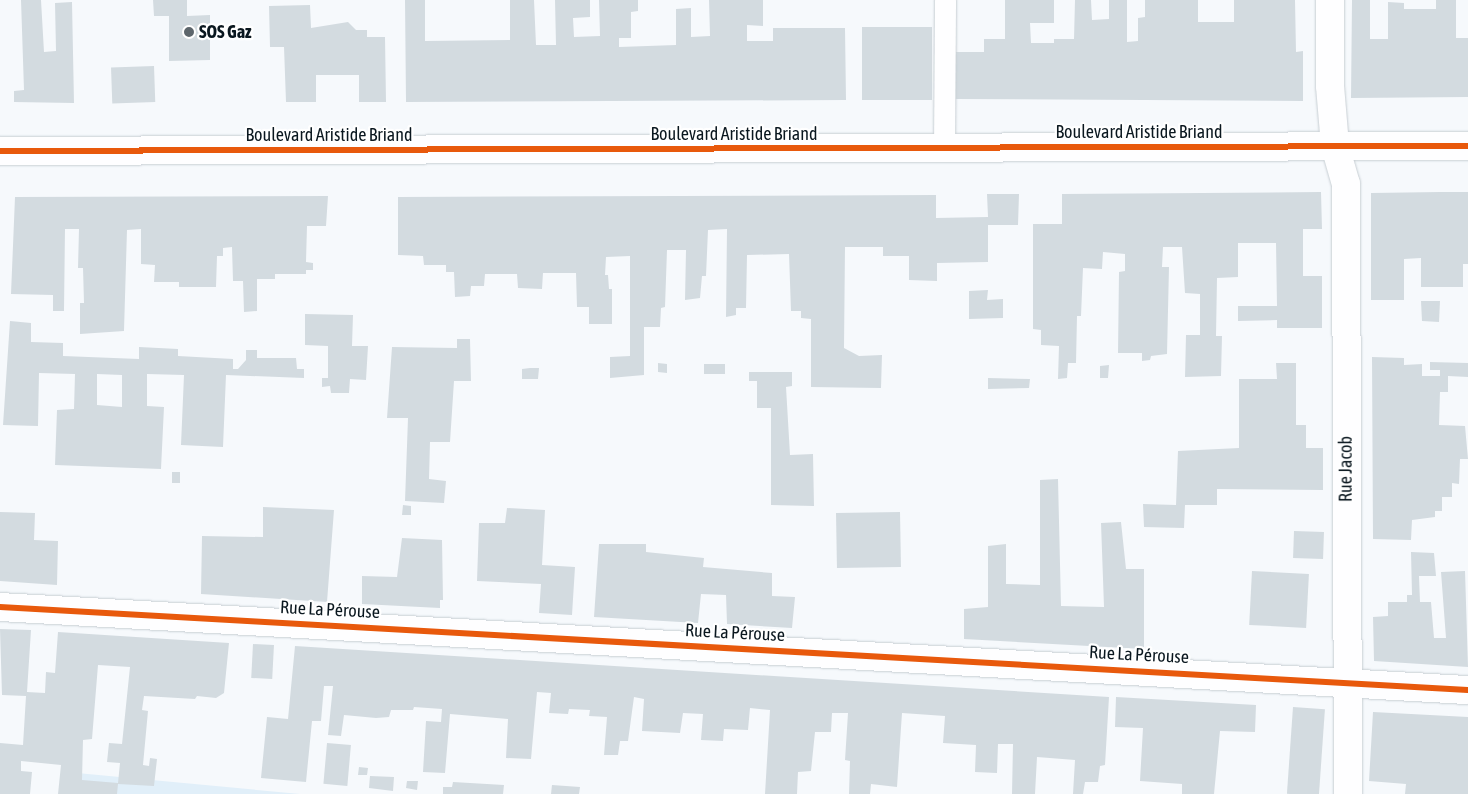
<!DOCTYPE html>
<html>
<head>
<meta charset="utf-8">
<style>
	body { margin:0 }
	#map { position:relative; width:1468px; height:794px; overflow:hidden; background:#f6f9fc; font-family:"Asap Condensed",sans-serif }
	div>[style] { position:absolute }
	[style*='--x'] { left:calc(var(--x)*1px); top:calc(var(--y)*1px); width:calc(var(--w)*1px); rotate:calc(var(--a)*1deg) }
	.green>* { inset:0; background:#e1eff9 }
	.building>* { inset:0; background:#d3dbe0; transform-origin:0 0 }
	.roads { filter:drop-shadow(0 0 1px #c7ced3) drop-shadow(0 0 1px #c7ced3) }
	.lane>* { height:21px; margin:-10.5px; padding:0 10.5px; transform-origin:10.5px; border-radius:10.5px; background:#fefeff }
	.street>* { height:28px; margin:-14px; padding:0 14px; transform-origin:14px; border-radius:14px; background:#fefeff }
	.secondary>* { height:28px; margin:-14px; padding:0 14px; transform-origin:14px; border-radius:14px; background:#fefeff }
	.cycleway>* { height:6px; margin:-3px; padding:0 3px; transform-origin:3px; border-radius:3px; background:#e8590c }
	.dots>* { width:14px; height:14px; translate:-50% -50%; box-sizing:border-box; border:2px solid #fff; border-radius:50% }
	span { translate:-50% -50%; white-space:nowrap; text-align:center; line-height:1.15; -webkit-text-stroke:4.5px #fff; paint-order:stroke }
	.poi-label { font-size:18px; color:#0a171f; font-weight:700 }
	.left { translate:0 -50%; text-align:left }
	.street-label { font-size:18px; color:#0a171f }
</style>
</head>
<body>
<div id="map">
	<div class="green">
		<i style="clip-path:polygon(77px 773px,300px 794px,76px 794px)"></i>
	</div>
	<div class="building">
		<i style="clip-path:polygon(21px 0,41px 0,44px 52px,56px 51px,55px 3px,72px 2px,74px 103px,14px 102px,14px 91px,24px 90px)"></i>
		<i style="clip-path:polygon(153px 0,187px 0,187px 16px,210px 15px,210px 60px,169px 61px,169px 16px,154px 16px)"></i>
		<i style="clip-path:polygon(405px 0,425px 0,425px 41px,510px 40px,510px 0,534px 0,536px 45px,556px 45px,555px 0,590px 0,590px 17px,573px 18px,574px 37px,600px 36px,599px 0,638px 0,638px 11px,631px 12px,631px 38px,619px 38px,619px 47px,676px 45px,676px 9px,691px 8px,691px 37px,710px 36px,709px 0,763px 0,763px 26px,747px 25px,747px 41px,773px 41px,773px 28px,845px 28px,846px 100px,406px 102px)"></i>
		<i style="clip-path:polygon(1005px 0,1054px 0,1054px 23px,1030px 23px,1031px 43px,1054px 43px,1054px 39px,1074px 39px,1075px 0,1091px 0,1092px 20px,1109px 19px,1109px 0,1127px 0,1127px 42px,1138px 41px,1138px 18px,1145px 17px,1145px 0,1198px 0,1198px 22px,1234px 22px,1234px 0,1295px 0,1296px 52px,1303px 51px,1303px 101px,955px 99px,955px 52px,984px 52px,984px 39px,1005px 39px)"></i>
		<i style="clip-path:polygon(1352px 0,1370px 0,1370px 39px,1388px 39px,1388px 2px,1404px 3px,1404px 9px,1436px 9px,1436px 0,1456px 0,1456px 38px,1468px 38px,1468px 97px,1351px 98px)"></i>
		<i style="clip-path:polygon(310px 5px,311px 28px,348px 22px,356px 30px,367px 30px,367px 37px,385px 37px,386px 102px,359px 102px,359px 75px,316px 75px,316px 102px,286px 102px,284px 47px,270px 47px,269px 6px)"></i>
		<i style="left:862px;top:27px;width:70px;height:73px"></i>
		<i style="left:154px;top:66px;width:36px;height:43px;rotate:88deg"></i>
		<i style="clip-path:polygon(1321px 192px,1322px 229px,1303px 229px,1303px 276px,1322px 276px,1322px 328px,1277px 328px,1277px 320px,1238px 321px,1238px 306px,1277px 306px,1276px 243px,1238px 243px,1238px 277px,1217px 278px,1216px 336px,1222px 336px,1221px 376px,1185px 377px,1186px 335px,1200px 335px,1200px 294px,1185px 293px,1182px 247px,1163px 247px,1162px 267px,1169px 267px,1167px 354px,1151px 356px,1150px 360px,1142px 361px,1142px 353px,1118px 353px,1119px 272px,1125px 271px,1125px 254px,1103px 252px,1102px 269px,1083px 268px,1081px 316px,1077px 316px,1076px 363px,1068px 363px,1067px 378px,1058px 379px,1059px 346px,1041px 345px,1041px 330px,1033px 329px,1033px 224px,1062px 224px,1062px 194px)"></i>
		<i style="clip-path:polygon(1440px 192px,1468px 192px,1468px 264px,1463px 264px,1463px 287px,1421px 287px,1421px 258px,1404px 259px,1404px 300px,1371px 300px,1371px 193px)"></i>
		<i style="clip-path:polygon(987px 194px,1019px 194px,1018px 225px,988px 225px,988px 262px,937px 263px,937px 281px,909px 280px,909px 256px,883px 256px,883px 247px,845px 247px,844px 348px,859px 356px,882px 355px,881px 388px,811px 387px,811px 319px,801px 318px,801px 311px,791px 311px,789px 254px,747px 255px,746px 308px,736px 308px,736px 315px,726px 317px,727px 229px,708px 230px,706px 276px,702px 276px,700px 298px,685px 300px,686px 250px,667px 250px,665px 307px,661px 308px,660px 327px,644px 327px,644px 375px,610px 378px,610px 357px,630px 356px,630px 256px,606px 257px,605px 275px,608px 275px,609px 289px,612px 289px,612px 324px,589px 324px,589px 307px,577px 307px,576px 273px,543px 273px,542px 289px,518px 288px,517px 274px,485px 274px,484px 286px,471px 286px,470px 296px,455px 297px,454px 272px,446px 272px,446px 265px,424px 265px,423px 256px,398px 255px,398px 197px,936px 195px,936px 218px,988px 217px)"></i>
		<i style="clip-path:polygon(328px 196px,326px 226px,307px 226px,306px 262px,313px 263px,313px 270px,306px 270px,306px 274px,275px 274px,275px 279px,257px 279px,257px 311px,244px 312px,243px 281px,233px 281px,232px 247px,223px 248px,223px 256px,217px 256px,216px 287px,179px 287px,179px 282px,154px 282px,155px 265px,141px 264px,141px 229px,127px 230px,124px 331px,80px 334px,80px 303px,84px 303px,83px 268px,78px 268px,79px 229px,65px 229px,64px 311px,53px 311px,53px 295px,11px 294px,15px 197px)"></i>
		<i style="clip-path:polygon(988px 290px,987px 300px,1003px 299px,1003px 318px,969px 319px,969px 291px)"></i>
		<i style="clip-path:polygon(1421px 301px,1440px 301px,1439px 322px,1422px 321px)"></i>
		<i style="clip-path:polygon(305px 314px,353px 315px,352px 346px,368px 346px,366px 380px,350px 379px,349px 393px,331px 393px,330px 386px,322px 387px,322px 378px,328px 378px,328px 346px,305px 345px)"></i>
		<i style="clip-path:polygon(evenodd,10px 321px,31px 323px,31px 342px,63px 343px,63px 356px,139px 359px,139px 347px,178px 349px,178px 356px,233px 359px,233px 369px,238px 369px,246px 360px,246px 350px,257px 350px,257px 358px,296px 358px,297px 369px,304px 369px,304px 378px,226px 375px,223px 447px,181px 445px,184px 375px,147px 374px,147px 406px,164px 407px,161px 469px,55px 465px,57px 410px,74px 409px,75px 374px,39px 373px,38px 426px,3px 425px,10px 321px,97px 374px,122px 375px,122px 407px,97px 405px,97px 374px)"></i>
		<i style="clip-path:polygon(457px 339px,470px 339px,471px 381px,454px 381px,450px 442px,430px 442px,429px 479px,446px 481px,444px 503px,405px 501px,408px 418px,387px 418px,392px 347px,457px 348px)"></i>
		<i style="clip-path:polygon(1372px 357px,1404px 358px,1404px 365px,1422px 364px,1422px 376px,1440px 376px,1440px 370px,1430px 370px,1430px 362px,1468px 363px,1468px 377px,1448px 376px,1448px 392px,1440px 392px,1439px 425px,1465px 426px,1468px 459px,1460px 459px,1459px 484px,1452px 483px,1452px 497px,1442px 497px,1442px 511px,1435px 511px,1435px 517px,1412px 520px,1411px 540px,1373px 539px)"></i>
		<i style="clip-path:polygon(658px 363px,667px 364px,667px 373px,658px 372px)"></i>
		<i style="clip-path:polygon(1276px 363px,1296px 363px,1296px 425px,1306px 425px,1306px 448px,1323px 448px,1323px 490px,1217px 489px,1217px 505px,1185px 505px,1184px 528px,1144px 527px,1143px 504px,1176px 505px,1178px 451px,1239px 448px,1239px 379px,1277px 379px)"></i>
		<i style="left:704px;top:364px;width:21px;height:10px"></i>
		<i style="clip-path:polygon(1109px 365px,1108px 378px,1100px 378px,1100px 366px)"></i>
		<i style="clip-path:polygon(530px 368px,539px 368px,538px 379px,522px 379px,522px 369px)"></i>
		<i style="clip-path:polygon(749px 372px,792px 372px,792px 386px,786px 387px,790px 455px,813px 454px,814px 506px,771px 505px,771px 408px,757px 408px,757px 381px,749px 381px)"></i>
		<i style="clip-path:polygon(988px 378px,1030px 379px,1029px 388px,988px 389px)"></i>
		<i style="left:172px;top:472px;width:8px;height:11px"></i>
		<i style="clip-path:polygon(1058px 479px,1061px 606px,1104px 607px,1101px 523px,1121px 522px,1126px 569px,1144px 569px,1144px 649px,964px 639px,964px 609px,988px 607px,988px 546px,1006px 544px,1006px 584px,1040px 585px,1040px 480px)"></i>
		<i style="clip-path:polygon(403px 505px,411px 506px,411px 515px,402px 515px)"></i>
		<i style="clip-path:polygon(263px 507px,334px 510px,327px 602px,201px 594px,202px 536px,263px 537px)"></i>
		<i style="clip-path:polygon(507px 508px,545px 510px,542px 565px,575px 567px,572px 615px,539px 613px,541px 584px,477px 581px,479px 523px,505px 523px)"></i>
		<i style="clip-path:polygon(0 512px,35px 513px,34px 540px,58px 541px,57px 585px,0 581px)"></i>
		<i style="left:900px;top:512px;width:55px;height:64px;rotate:89deg"></i>
		<i style="left:1294px;top:531px;width:30px;height:27px;rotate:2deg"></i>
		<i style="clip-path:polygon(402px 538px,442px 540px,443px 600px,440px 600px,440px 608px,362px 604px,362px 576px,397px 577px)"></i>
		<i style="clip-path:polygon(599px 544px,646px 544px,646px 552px,704px 558px,703px 567px,772px 573px,772px 596px,795px 597px,792px 628px,727px 624px,726px 595px,701px 594px,698px 623px,594px 617px)"></i>
		<i style="clip-path:polygon(1411px 552px,1434px 553px,1436px 576px,1419px 576px,1420px 602px,1431px 602px,1434px 638px,1446px 638px,1441px 572px,1465px 571px,1468px 667px,1374px 661px,1373px 617px,1388px 616px,1388px 602px,1407px 602px,1407px 595px,1412px 595px)"></i>
		<i style="left:1252px;top:571px;width:57px;height:54px;rotate:3deg"></i>
		<i style="clip-path:polygon(evenodd,0 629px,31px 630px,27px 692px,45px 693px,46px 672px,55px 673px,58px 632px,229px 643px,224px 693px,216px 698px,197px 696px,195px 699px,144px 696px,142px 710px,148px 711px,143px 765px,149px 766px,150px 758px,157px 759px,154px 786px,118px 784px,117px 794px,58px 794px,61px 765px,21px 761px,21px 771px,32px 772px,30px 794px,0 794px,0 743px,23px 745px,26px 696px,2px 695px,0 629px,98px 665px,130px 667px,122px 744px,109px 743px,107px 762px,120px 763px,118px 783px,82px 780px,83px 740px,92px 739px,98px 665px)"></i>
		<i style="left:253px;top:644px;width:21px;height:34px;rotate:3deg"></i>
		<i style="clip-path:polygon(295px 646px,1109px 697px,1105px 765px,1100px 766px,1098px 782px,1085px 782px,1083px 794px,1073px 794px,1075px 760px,1037px 757px,1035px 794px,1012px 794px,1013px 744px,998px 744px,997px 773px,975px 772px,976px 745px,943px 743px,945px 716px,902px 713px,897px 787px,871px 784px,870px 794px,849px 794px,850px 761px,845px 760px,848px 713px,832px 713px,831px 732px,815px 732px,811px 771px,798px 772px,797px 794px,765px 794px,770px 710px,750px 708px,748px 730px,724px 729px,723px 741px,701px 740px,703px 714px,683px 713px,680px 733px,642px 731px,644px 699px,634px 697px,628px 741px,620px 741px,618px 755px,604px 755px,607px 717px,589px 716px,590px 710px,569px 709px,568px 714px,549px 713px,551px 693px,537px 692px,531px 759px,506px 758px,508px 719px,450px 714px,445px 773px,423px 772px,426px 721px,441px 722px,442px 709px,414px 707px,413px 710px,391px 710px,389px 717px,376px 718px,344px 715px,341px 736px,328px 735px,333px 686px,324px 686px,321px 721px,312px 721px,306px 782px,261px 778px,267px 717px,288px 719px)"></i>
		<i style="clip-path:polygon(1116px 697px,1256px 705px,1255px 732px,1220px 731px,1214px 794px,1182px 794px,1182px 784px,1140px 781px,1143px 728px,1115px 727px)"></i>
		<i style="left:1293px;top:707px;width:32px;height:87px;rotate:4deg"></i>
		<i style="clip-path:polygon(1373px 712px,1468px 717px,1468px 794px,1405px 794px,1406px 784px,1369px 781px)"></i>
		<i style="left:327px;top:743px;width:24px;height:41px;rotate:5deg"></i>
		<i style="clip-path:polygon(359px 767px,368px 768px,367px 775px,358px 775px)"></i>
		<i style="clip-path:polygon(370px 776px,394px 777px,393px 791px,369px 788px)"></i>
		<i style="clip-path:polygon(407px 781px,418px 781px,417px 790px,406px 788px)"></i>
		<i style="clip-path:polygon(453px 782px,504px 785px,503px 794px,443px 794px,443px 787px,452px 787px)"></i>
		<i style="clip-path:polygon(552px 785px,580px 787px,579px 794px,551px 794px)"></i>
	</div>
	<div class="roads">
		<div class="lane">
			<i style="--x:944;--y:148;--w:148;--a:-89.6"></i>
		</div>
		<div class="street">
			<i style="--x:1330;--y:0;--w:86;--a:90"></i>
			<i style="--x:1330;--y:86;--w:60;--a:85.2"></i>
			<i style="--x:1335;--y:146;--w:40;--a:74"></i>
			<i style="--x:1346;--y:184;--w:610;--a:89.81"></i>
			<i style="--x:0;--y:607;--w:1470;--a:3.24"></i>
		</div>
		<div class="secondary">
			<i style="--x:0;--y:151;--w:1468;--a:-0.2"></i>
		</div>
	</div>
	<div class="cycleway">
		<i style="--x:0;--y:151;--w:1468;--a:-0.2"></i>
		<i style="--x:0;--y:607;--w:1470;--a:3.24"></i>
	</div>
	<div class="dots">
		<i style="left:189px;top:32px;background:#5d666c"></i>
	</div>
	<div class="poi-label">
		<span class="left" style="left:199px;top:32px">SOS Gaz</span>
	</div>
	<div class="street-label">
		<span style="left:1139px;top:132px">Boulevard Aristide Briand</span>
		<span style="left:734px;top:134px">Boulevard Aristide Briand</span>
		<span style="left:329px;top:135px">Boulevard Aristide Briand</span>
		<span style="left:1346px;top:469px;rotate:-90deg">Rue Jacob</span>
		<span style="left:330px;top:610px;rotate:3deg">Rue La Pérouse</span>
		<span style="left:735px;top:633px;rotate:3deg">Rue La Pérouse</span>
		<span style="left:1139px;top:655px;rotate:3deg">Rue La Pérouse</span>
	</div>
</div>
</body>
</html>
